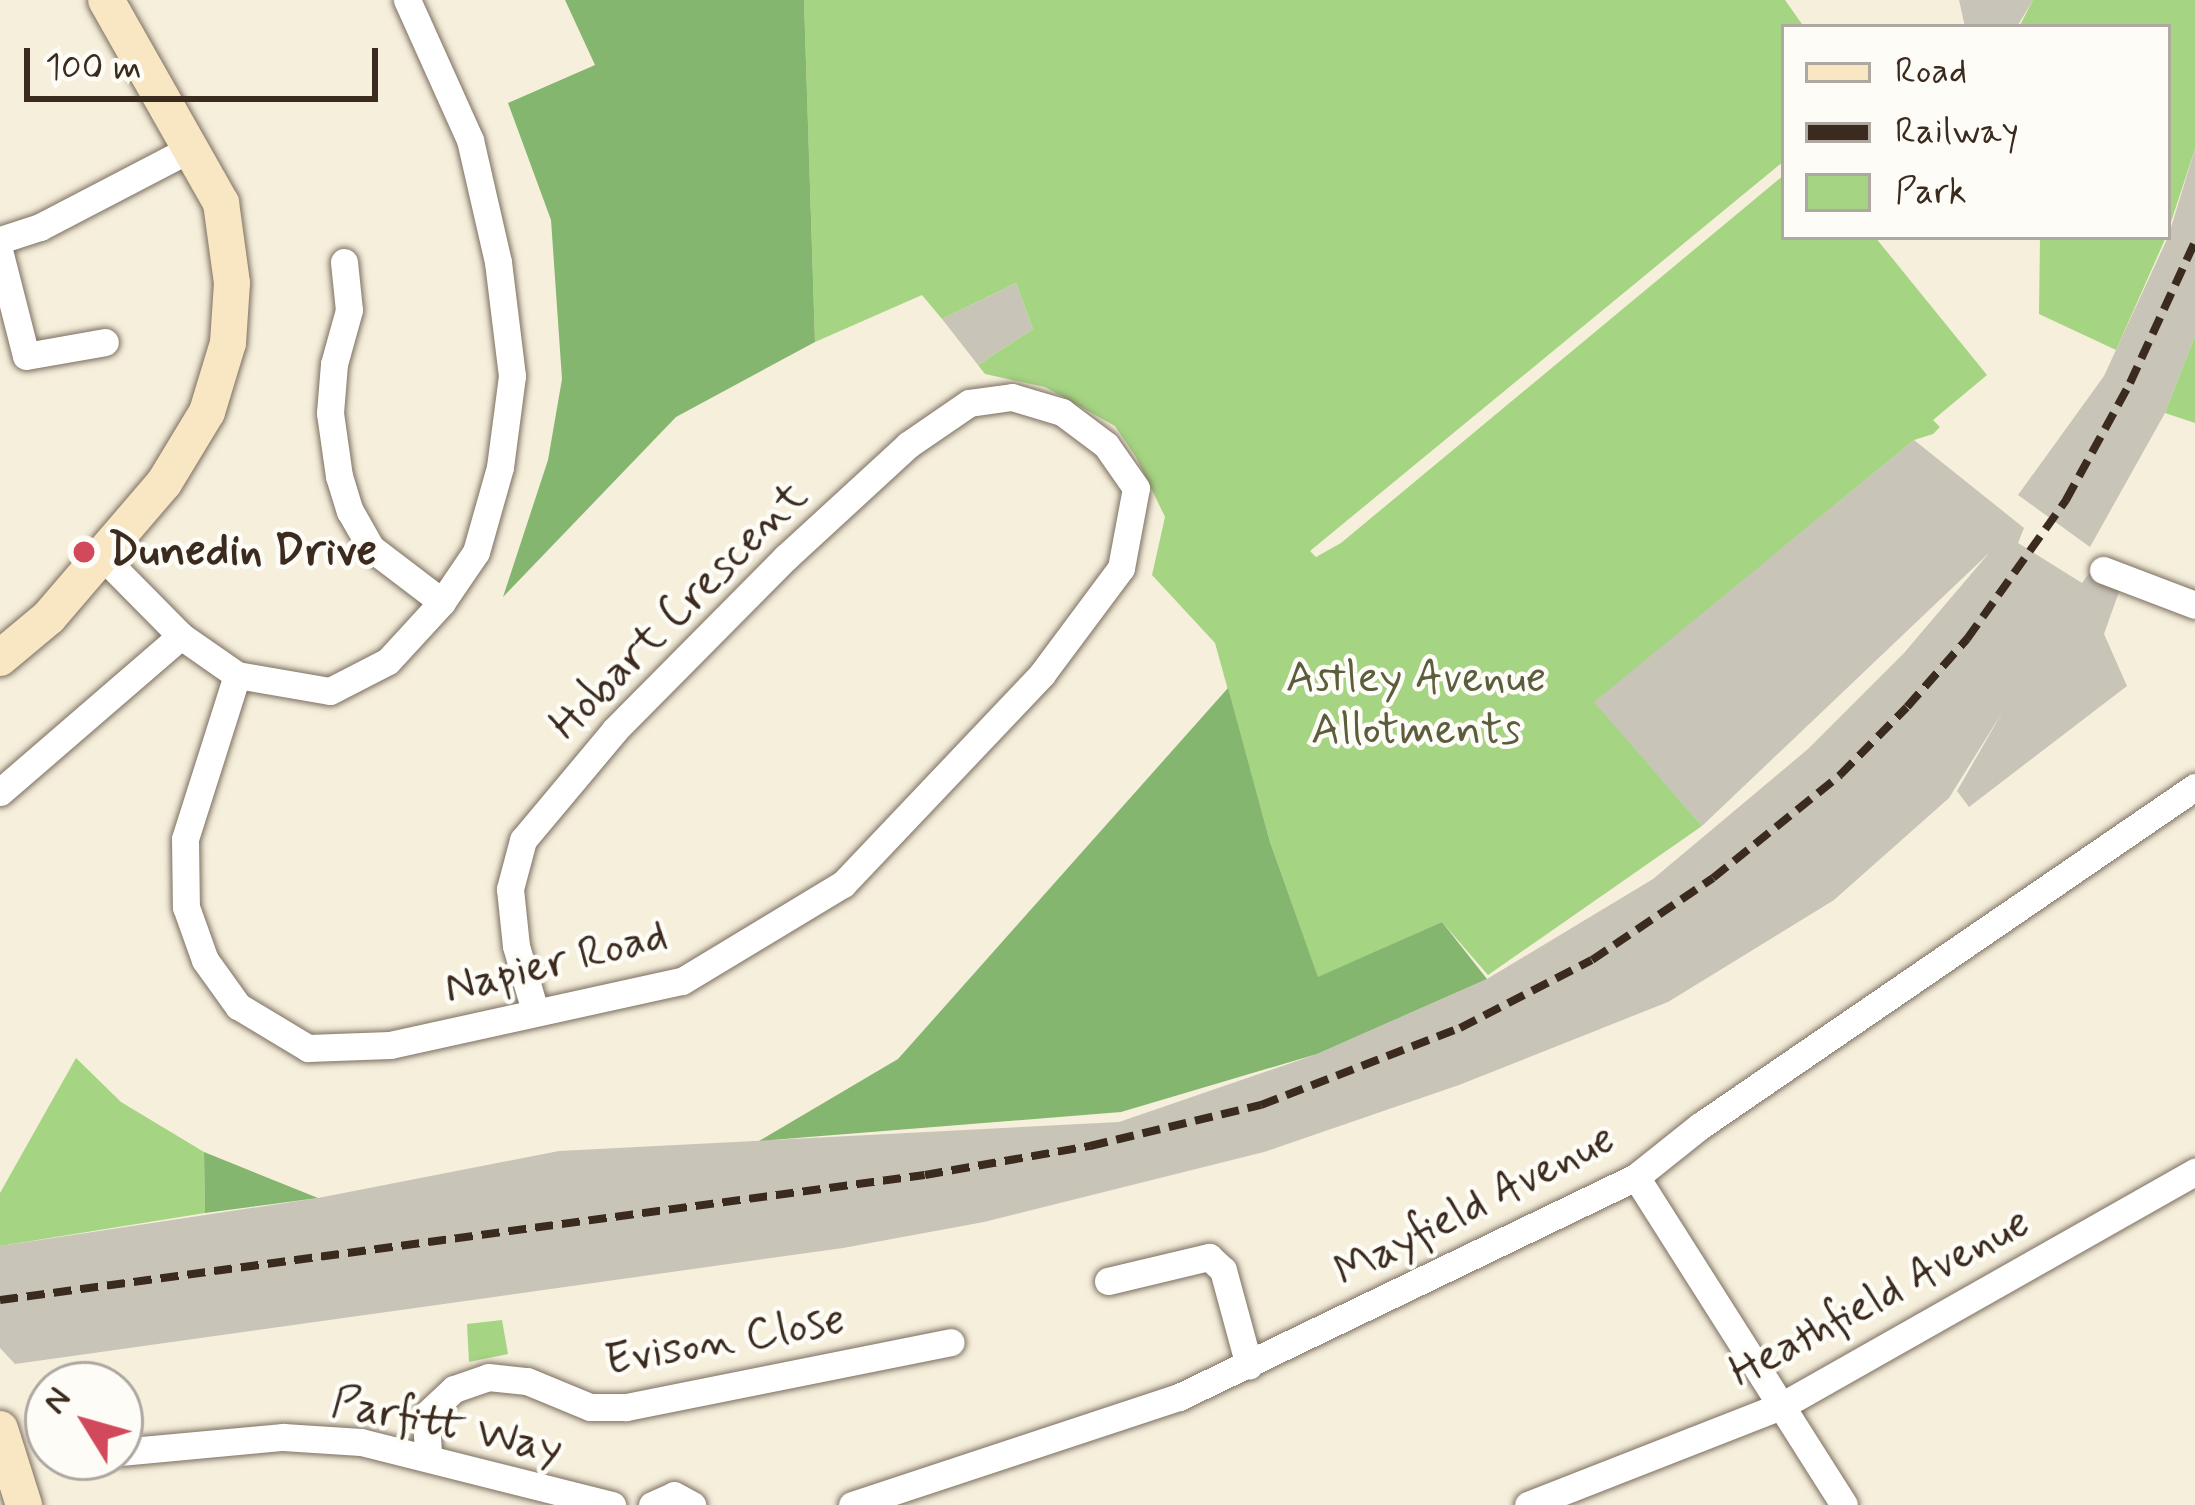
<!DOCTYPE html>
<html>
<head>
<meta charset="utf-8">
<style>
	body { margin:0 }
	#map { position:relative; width:2195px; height:1505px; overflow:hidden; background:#f6efdc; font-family:Mynerve,sans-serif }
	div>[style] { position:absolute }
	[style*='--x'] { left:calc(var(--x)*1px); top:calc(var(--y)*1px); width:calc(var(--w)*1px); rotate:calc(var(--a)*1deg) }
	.industrial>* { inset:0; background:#c8c4b8 }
	.green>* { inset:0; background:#a5d482 }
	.forest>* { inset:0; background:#84b670 }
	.roads { filter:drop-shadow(0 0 3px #7c6f60) drop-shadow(0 0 3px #7c6f60) }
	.street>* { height:27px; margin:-13.5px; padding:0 13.5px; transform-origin:13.5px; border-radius:13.5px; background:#fff }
	.secondary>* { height:36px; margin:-18px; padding:0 18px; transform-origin:18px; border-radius:18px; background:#f9e7c3 }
	.rail>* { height:8px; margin-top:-4px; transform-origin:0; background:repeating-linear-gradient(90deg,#3b2a1e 0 18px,transparent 0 27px) }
	.dots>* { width:33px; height:33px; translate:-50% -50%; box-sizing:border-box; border:6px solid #fdfcf7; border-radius:50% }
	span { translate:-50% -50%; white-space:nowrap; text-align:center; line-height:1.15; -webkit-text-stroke:9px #fdfcf7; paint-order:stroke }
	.poi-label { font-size:45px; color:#3b2a1e; font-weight:700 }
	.left { translate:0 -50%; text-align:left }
	.street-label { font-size:45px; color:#3b2a1e }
	.park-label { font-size:45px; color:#5b5d3c }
	.legend { position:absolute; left:1781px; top:24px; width:390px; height:216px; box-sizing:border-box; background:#fdfcf7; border:3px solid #afa8a0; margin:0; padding:15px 21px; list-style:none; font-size:36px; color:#3b2a1e }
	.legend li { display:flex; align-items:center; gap:24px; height:60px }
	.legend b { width:60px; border:3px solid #afa8a0 }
	.north { position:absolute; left:24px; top:1361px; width:120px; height:120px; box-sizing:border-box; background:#fdfcf7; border:3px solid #afa8a0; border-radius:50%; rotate:307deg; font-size:33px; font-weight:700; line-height:48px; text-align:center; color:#3b2a1e }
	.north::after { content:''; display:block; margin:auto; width:42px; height:54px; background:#d1495b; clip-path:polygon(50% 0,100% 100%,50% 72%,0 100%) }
	.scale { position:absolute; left:24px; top:48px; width:354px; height:54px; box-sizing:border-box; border:6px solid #3b2a1e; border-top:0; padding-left:15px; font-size:36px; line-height:42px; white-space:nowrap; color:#3b2a1e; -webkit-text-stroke:9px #fdfcf7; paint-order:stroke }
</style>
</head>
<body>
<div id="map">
	<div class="industrial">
		<i style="clip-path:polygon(1959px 0,2033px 0,2018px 25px,1984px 27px,1965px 27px)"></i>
		<i style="clip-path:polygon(2195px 149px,2195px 336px,2165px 413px,2090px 547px,2018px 495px,2104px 376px,2168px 237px)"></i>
		<i style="clip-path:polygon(1016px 283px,1033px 329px,978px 365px,942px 319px)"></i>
		<i style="clip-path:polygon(1914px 440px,2024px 528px,2018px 543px,2082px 583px,2089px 573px,2121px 586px,2104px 634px,2127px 686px,1969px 807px,1957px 791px,2003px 711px,1949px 798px,1834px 900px,1668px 1002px,1459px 1085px,1264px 1152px,984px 1222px,843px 1248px,15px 1364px,0 1348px,0 1246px,318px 1198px,559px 1151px,1119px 1122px,1317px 1054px,1487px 979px,1653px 879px,1808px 749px,1904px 653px,1989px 553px,1702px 826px,1593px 702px)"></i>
	</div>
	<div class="green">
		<i style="clip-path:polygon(804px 0,1785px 0,1804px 27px,1784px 27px,1784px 161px,1310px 551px,1316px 557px,1341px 543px,1784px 175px,1784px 237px,1875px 237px,1987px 375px,1933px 420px,1940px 427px,1933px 434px,1914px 440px,1594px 702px,1702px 826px,1488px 975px,1442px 922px,1318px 978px,1270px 842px,1215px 643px,1152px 575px,1165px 517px,1136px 457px,1115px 426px,1045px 387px,985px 374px,978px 365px,1033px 329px,1016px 283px,942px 319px,922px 295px,815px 342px)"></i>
		<i style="clip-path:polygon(2033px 0,2195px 0,2195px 149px,2168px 231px,2168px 27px,2019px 27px)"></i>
		<i style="clip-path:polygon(2040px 237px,2166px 237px,2116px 350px,2039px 314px)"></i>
		<i style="clip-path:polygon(2195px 336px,2195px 423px,2165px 413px)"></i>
		<i style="clip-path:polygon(76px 1058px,121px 1102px,204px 1152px,205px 1213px,0 1246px,0 1193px)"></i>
		<i style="clip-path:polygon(502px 1320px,508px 1354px,469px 1362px,467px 1324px)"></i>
	</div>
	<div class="forest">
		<i style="clip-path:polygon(565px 0,804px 0,815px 342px,676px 417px,503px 597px,548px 460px,562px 379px,551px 220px,508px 103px,595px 65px)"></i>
		<i style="clip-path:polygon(1228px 688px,1270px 842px,1318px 977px,1442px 922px,1487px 979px,1317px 1054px,1121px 1112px,759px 1141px,898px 1059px)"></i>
		<i style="clip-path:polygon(204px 1152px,318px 1198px,205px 1213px)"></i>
	</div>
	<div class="roads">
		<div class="street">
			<i style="--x:0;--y:240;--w:42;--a:-18"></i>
			<i style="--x:40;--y:227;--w:171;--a:-27.5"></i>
			<i style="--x:0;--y:254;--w:105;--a:75.7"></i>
			<i style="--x:26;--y:356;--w:80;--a:-10"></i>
			<i style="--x:344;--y:262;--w:48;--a:84.1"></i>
			<i style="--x:349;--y:310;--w:56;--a:105.5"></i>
			<i style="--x:334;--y:364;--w:49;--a:94.7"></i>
			<i style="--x:330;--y:413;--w:64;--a:81.9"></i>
			<i style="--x:339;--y:476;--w:37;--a:73"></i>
			<i style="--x:350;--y:511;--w:43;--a:60.4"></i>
			<i style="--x:371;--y:548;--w:89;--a:37.3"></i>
			<i style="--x:104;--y:558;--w:110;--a:45.4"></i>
			<i style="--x:181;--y:636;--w:68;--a:34.9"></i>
			<i style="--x:237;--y:675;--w:94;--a:9.8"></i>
			<i style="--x:330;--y:691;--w:65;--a:-27.3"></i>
			<i style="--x:388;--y:661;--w:80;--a:-47.5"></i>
			<i style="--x:442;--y:602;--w:60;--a:-55.8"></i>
			<i style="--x:476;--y:552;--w:88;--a:-74.2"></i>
			<i style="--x:500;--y:467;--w:92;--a:-82.5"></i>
			<i style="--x:512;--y:376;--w:115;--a:-97"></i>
			<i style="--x:498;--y:262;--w:125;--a:-102.9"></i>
			<i style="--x:470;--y:140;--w:154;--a:-114.2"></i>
			<i style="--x:2103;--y:570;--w:98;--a:20.8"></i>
			<i style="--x:237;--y:675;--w:172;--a:107.6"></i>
			<i style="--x:185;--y:839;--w:68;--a:89.2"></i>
			<i style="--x:186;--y:907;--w:56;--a:70.3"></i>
			<i style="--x:205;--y:960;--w:57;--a:54.3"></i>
			<i style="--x:238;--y:1006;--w:82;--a:31"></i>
			<i style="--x:308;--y:1048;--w:82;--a:-2.1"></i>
			<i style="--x:390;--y:1045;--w:299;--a:-12.4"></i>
			<i style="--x:682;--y:981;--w:188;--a:-31.1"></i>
			<i style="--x:843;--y:884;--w:289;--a:-46.5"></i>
			<i style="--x:1042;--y:674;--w:132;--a:-53.3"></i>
			<i style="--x:1121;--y:568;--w:81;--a:-79.4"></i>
			<i style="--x:1136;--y:488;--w:52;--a:-124.9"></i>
			<i style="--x:1106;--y:445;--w:55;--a:-143.1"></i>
			<i style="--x:1062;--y:412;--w:52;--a:-163.3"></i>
			<i style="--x:1012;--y:397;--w:43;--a:172.1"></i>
			<i style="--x:969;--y:403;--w:74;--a:145.5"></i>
			<i style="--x:908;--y:445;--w:166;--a:137.4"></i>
			<i style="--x:786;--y:557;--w:243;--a:134.7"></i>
			<i style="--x:615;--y:730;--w:143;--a:129.9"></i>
			<i style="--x:523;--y:840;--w:51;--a:104.9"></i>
			<i style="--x:510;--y:889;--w:57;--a:84"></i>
			<i style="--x:516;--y:946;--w:68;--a:73.7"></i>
			<i style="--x:0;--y:792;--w:239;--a:-40.8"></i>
			<i style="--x:1636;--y:1177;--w:388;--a:57.6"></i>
			<i style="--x:1108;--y:1281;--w:104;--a:-13.4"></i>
			<i style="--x:1209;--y:1257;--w:19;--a:43"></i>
			<i style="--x:1223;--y:1270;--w:99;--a:74.8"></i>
			<i style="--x:120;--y:1452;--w:164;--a:-5.3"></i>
			<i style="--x:283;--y:1437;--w:78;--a:3.7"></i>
			<i style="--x:361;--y:1442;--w:259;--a:14.1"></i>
			<i style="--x:428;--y:1455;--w:40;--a:-92.9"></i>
			<i style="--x:426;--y:1415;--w:38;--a:-43"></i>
			<i style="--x:454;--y:1389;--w:36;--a:-19"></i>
			<i style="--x:488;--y:1377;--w:39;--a:6"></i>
			<i style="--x:527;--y:1381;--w:68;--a:22.4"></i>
			<i style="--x:590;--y:1407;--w:36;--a:0"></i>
			<i style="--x:626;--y:1407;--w:331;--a:-11.3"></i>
			<i style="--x:652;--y:1505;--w:24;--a:-24"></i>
			<i style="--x:674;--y:1495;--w:21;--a:29"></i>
			<i style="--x:852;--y:1505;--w:344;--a:-18.3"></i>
			<i style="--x:1179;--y:1397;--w:507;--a:-25.71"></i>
			<i style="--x:1636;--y:1177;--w:82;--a:-38.6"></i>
			<i style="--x:1700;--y:1126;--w:600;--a:-34.41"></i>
			<i style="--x:1528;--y:1505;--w:272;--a:-21.4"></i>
			<i style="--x:1781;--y:1406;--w:476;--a:-29.5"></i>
		</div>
		<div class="secondary">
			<i style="--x:0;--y:658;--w:64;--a:-39.9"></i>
			<i style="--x:49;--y:617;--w:177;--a:-49.4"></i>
			<i style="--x:164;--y:483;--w:83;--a:-58.8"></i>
			<i style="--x:207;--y:412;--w:72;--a:-73.1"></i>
			<i style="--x:228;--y:343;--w:60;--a:-86.2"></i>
			<i style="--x:232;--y:283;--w:81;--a:-97.8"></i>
			<i style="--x:221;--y:203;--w:233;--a:-119.5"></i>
			<i style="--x:0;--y:1429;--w:80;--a:72.5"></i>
		</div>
	</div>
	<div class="rail">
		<i style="--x:0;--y:1300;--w:933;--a:-7.7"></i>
		<i style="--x:925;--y:1175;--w:168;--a:-10"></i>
		<i style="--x:1090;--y:1146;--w:176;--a:-13.5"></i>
		<i style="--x:1261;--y:1105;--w:213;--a:-21.2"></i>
		<i style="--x:1460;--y:1028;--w:148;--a:-27.3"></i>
		<i style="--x:1592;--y:960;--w:146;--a:-34.1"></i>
		<i style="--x:1713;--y:878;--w:164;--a:-39"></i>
		<i style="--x:1840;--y:775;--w:95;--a:-45.4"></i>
		<i style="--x:1907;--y:707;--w:91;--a:-48.6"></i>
		<i style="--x:1967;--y:639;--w:171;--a:-54.5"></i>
		<i style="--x:2066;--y:500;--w:133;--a:-61.3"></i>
		<i style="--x:2130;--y:383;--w:155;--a:-65.3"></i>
	</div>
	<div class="dots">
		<i style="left:84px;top:552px;background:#d1495b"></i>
	</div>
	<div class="poi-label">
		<span class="left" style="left:108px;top:552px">Dunedin Drive</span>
	</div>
	<div class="street-label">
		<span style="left:679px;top:611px;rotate:-45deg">Hobart Crescent</span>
		<span style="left:556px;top:963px;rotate:-14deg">Napier Road</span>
		<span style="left:1475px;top:1206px;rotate:-27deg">Mayfield Avenue</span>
		<span style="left:1880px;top:1298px;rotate:-28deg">Heathfield Avenue</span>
		<span style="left:725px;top:1341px;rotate:-10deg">Evison Close</span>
		<span style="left:447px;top:1426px;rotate:12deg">Parfitt Way</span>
	</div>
	<div class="park-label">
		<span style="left:1416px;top:705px">Astley Avenue<br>Allotments</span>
	</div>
	<ul class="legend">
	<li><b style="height:15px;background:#f9e7c3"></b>Road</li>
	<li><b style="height:15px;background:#3b2a1e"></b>Railway</li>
	<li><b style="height:33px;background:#a5d482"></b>Park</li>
	</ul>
	<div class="north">N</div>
	<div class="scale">100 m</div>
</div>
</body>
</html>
